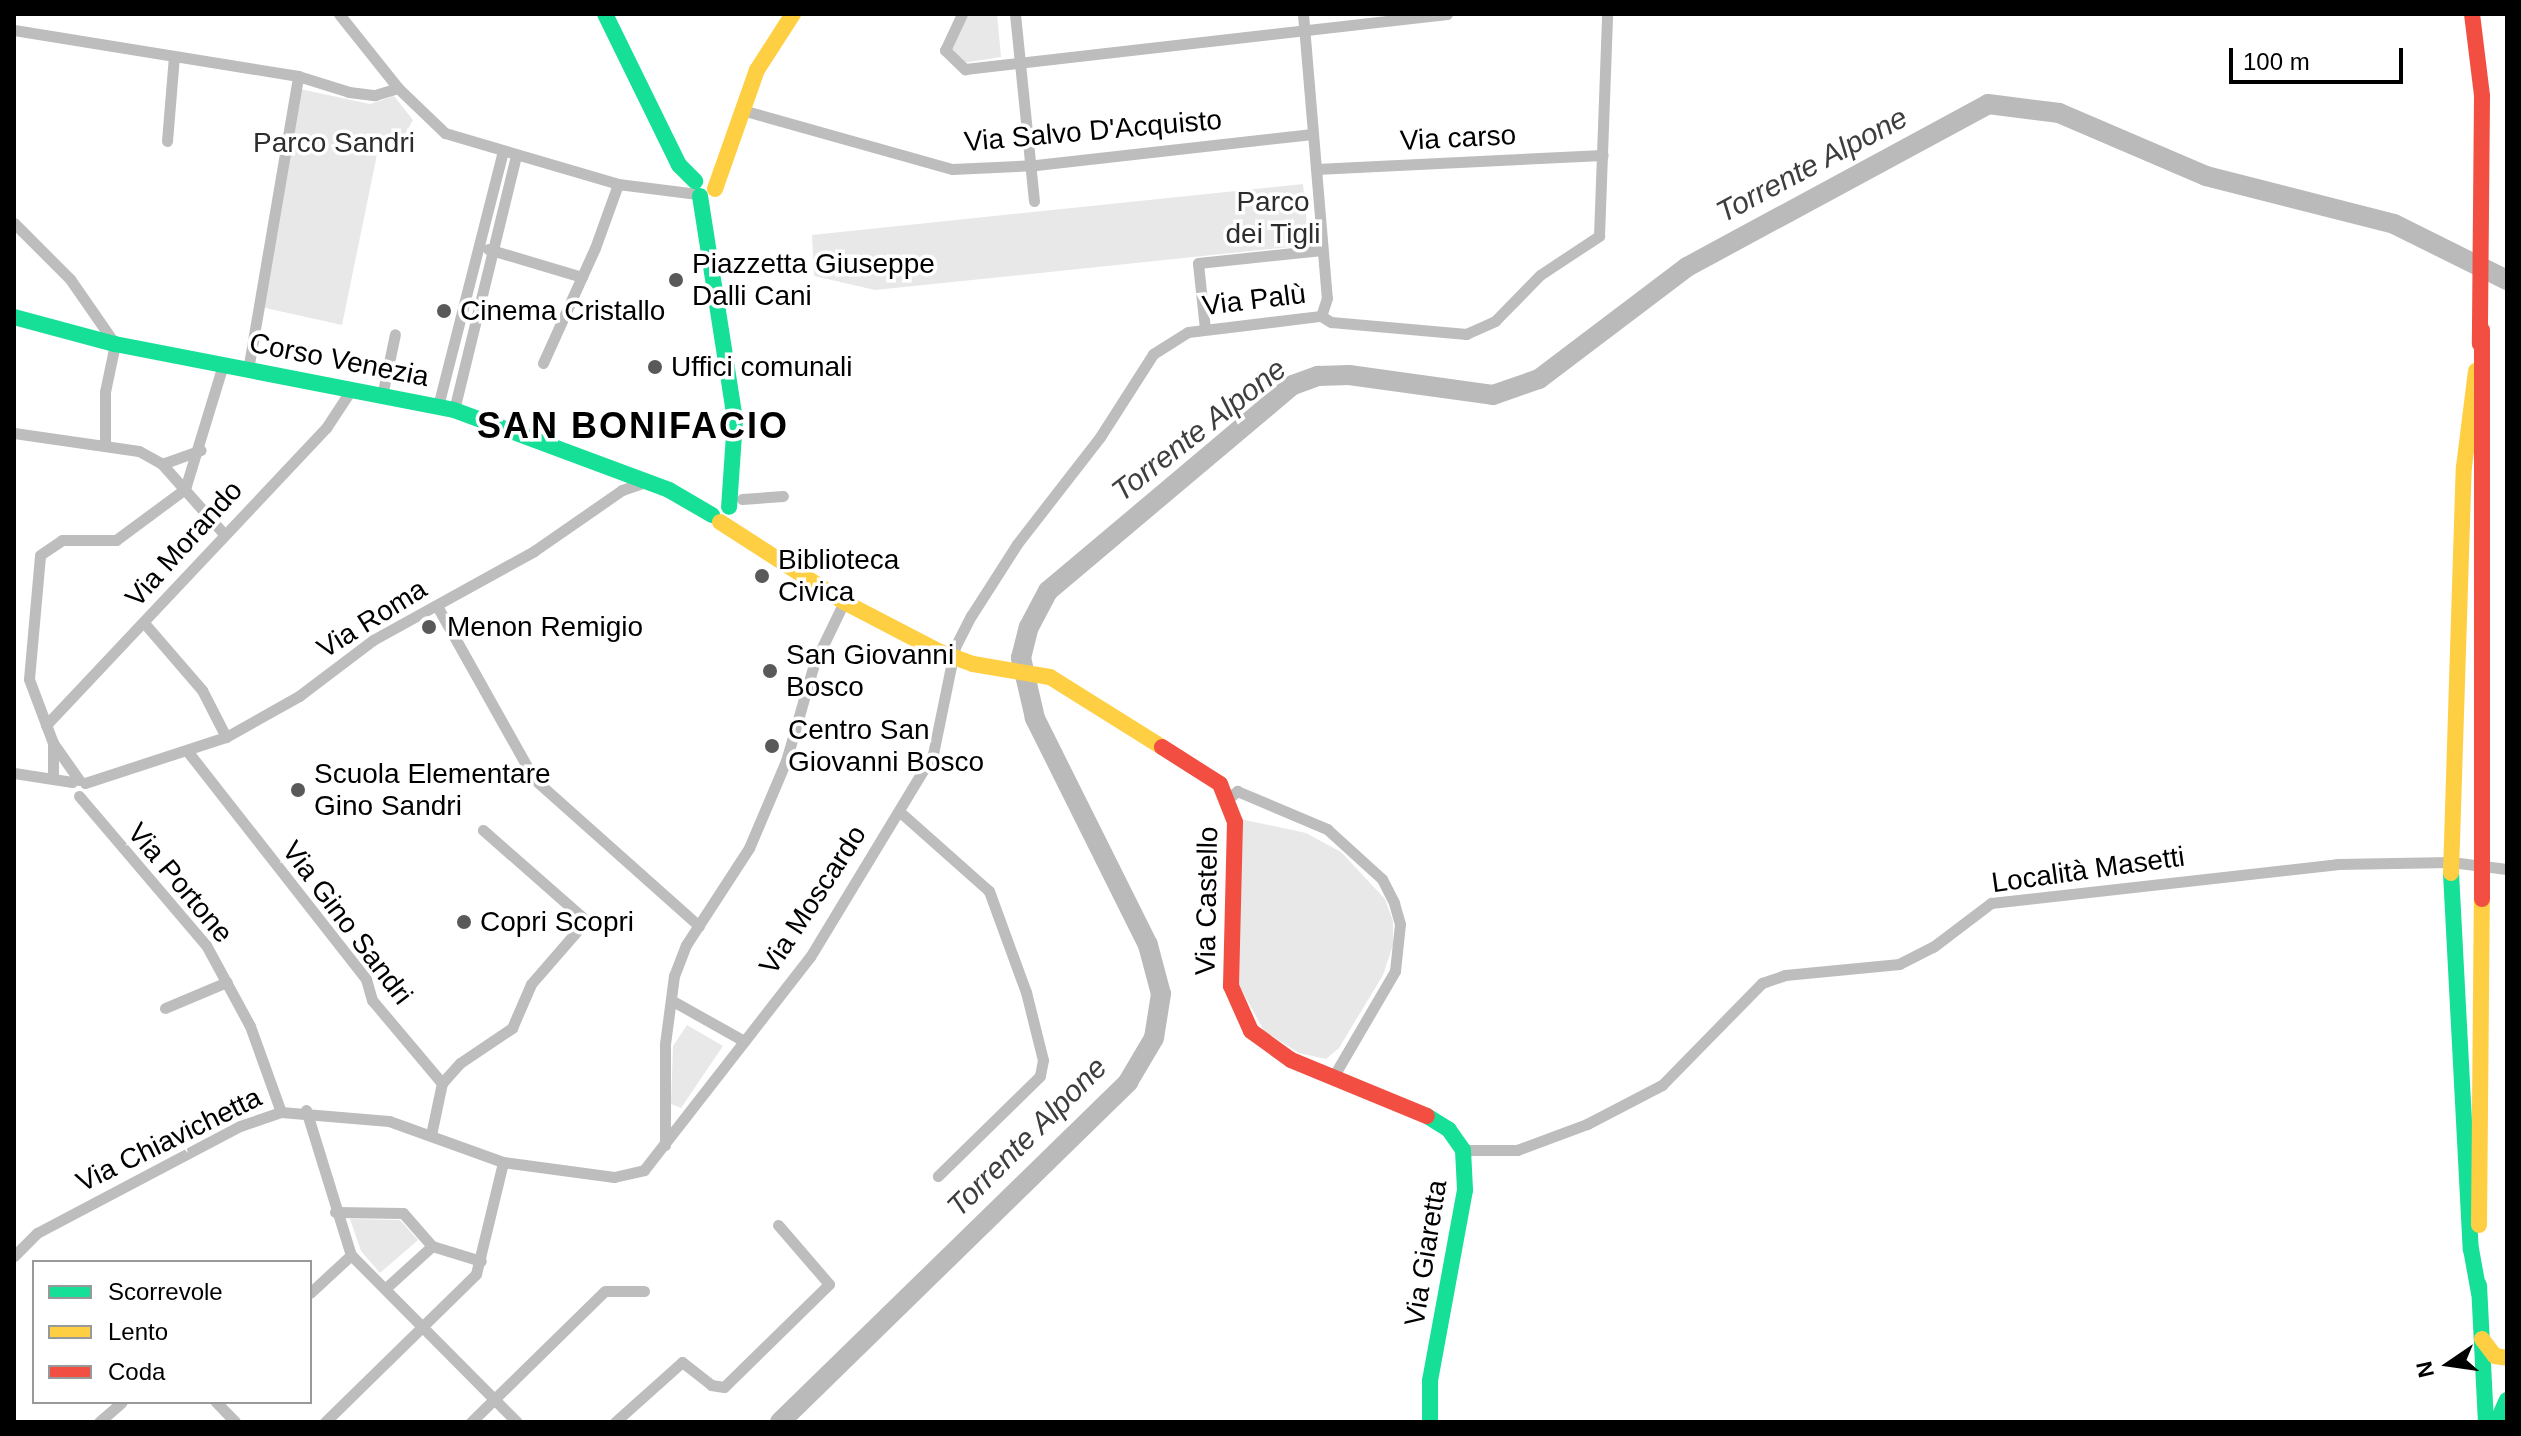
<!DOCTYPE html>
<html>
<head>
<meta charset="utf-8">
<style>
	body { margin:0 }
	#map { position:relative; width:2521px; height:1436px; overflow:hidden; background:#fff; font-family:Arial,sans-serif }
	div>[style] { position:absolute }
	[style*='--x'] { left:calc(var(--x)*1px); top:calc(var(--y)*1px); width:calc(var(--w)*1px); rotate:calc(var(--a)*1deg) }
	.green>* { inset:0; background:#e8e8e8 }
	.river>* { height:20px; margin:-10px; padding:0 10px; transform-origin:10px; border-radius:10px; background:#bababa }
	.street>* { height:11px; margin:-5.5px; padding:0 5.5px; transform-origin:5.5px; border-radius:5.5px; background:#bdbdbd }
	.fast>* { height:16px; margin:-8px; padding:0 8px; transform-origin:8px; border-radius:8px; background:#16e098 }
	.slow>* { height:16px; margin:-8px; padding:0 8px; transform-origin:8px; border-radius:8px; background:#ffcf43 }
	.jam>* { height:16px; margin:-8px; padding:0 8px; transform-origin:8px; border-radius:8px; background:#f24e42 }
	.jam-bridge>* { height:16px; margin:-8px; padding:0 8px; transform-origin:8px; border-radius:8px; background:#f24e42 }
	.dots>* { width:22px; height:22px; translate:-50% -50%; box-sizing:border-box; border:4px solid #fff; border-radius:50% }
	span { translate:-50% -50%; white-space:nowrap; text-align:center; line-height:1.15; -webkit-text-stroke:7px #fff; paint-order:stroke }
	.street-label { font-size:28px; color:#000 }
	.park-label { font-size:28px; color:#2d2d2d }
	.poi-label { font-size:28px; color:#000 }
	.left { translate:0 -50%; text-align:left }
	.water-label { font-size:30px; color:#3e3e3e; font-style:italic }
	.district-label { font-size:36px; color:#000; font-weight:700; letter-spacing:2px }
	.frame { position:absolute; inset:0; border:16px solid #000; pointer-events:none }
	.legend { position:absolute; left:32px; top:1260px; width:280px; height:144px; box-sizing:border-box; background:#fff; border:2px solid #999; margin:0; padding:10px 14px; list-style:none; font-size:24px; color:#000 }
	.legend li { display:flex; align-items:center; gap:16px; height:40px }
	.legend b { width:40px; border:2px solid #999 }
	.north { position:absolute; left:2409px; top:1324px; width:80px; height:80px; -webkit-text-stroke:6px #fff; paint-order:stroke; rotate:257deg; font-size:22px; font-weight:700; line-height:32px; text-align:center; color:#000 }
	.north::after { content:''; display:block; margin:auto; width:28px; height:36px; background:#000; clip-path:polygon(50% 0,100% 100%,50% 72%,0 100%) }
	.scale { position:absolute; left:2229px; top:48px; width:174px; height:36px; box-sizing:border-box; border:4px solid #000; border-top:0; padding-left:10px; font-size:24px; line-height:28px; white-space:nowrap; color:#000; -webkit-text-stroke:6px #fff; paint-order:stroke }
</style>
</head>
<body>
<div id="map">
	<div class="green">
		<i style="clip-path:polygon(967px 14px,997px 14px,1001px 57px,963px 63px,950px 48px)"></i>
		<i style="clip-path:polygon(300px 89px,370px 104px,394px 96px,413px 120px,401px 141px,380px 140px,342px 325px,261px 307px)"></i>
		<i style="clip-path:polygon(1303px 184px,1309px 245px,875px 290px,814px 276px,812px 235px)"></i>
		<i style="clip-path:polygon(1240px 819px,1306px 833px,1341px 852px,1385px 899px,1393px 921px,1393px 945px,1383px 975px,1339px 1048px,1326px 1059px,1299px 1053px,1264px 1031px,1238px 983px)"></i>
		<i style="clip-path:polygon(687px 1025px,723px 1046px,681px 1108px,671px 1104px,673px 1046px)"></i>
		<i style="clip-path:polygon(350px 1219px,400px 1220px,418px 1240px,380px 1273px,361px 1251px)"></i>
	</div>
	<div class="river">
		<i style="--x:780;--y:1422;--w:487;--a:-44.3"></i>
		<i style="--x:1128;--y:1082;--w:51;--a:-59.4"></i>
		<i style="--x:1154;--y:1038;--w:45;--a:-81"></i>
		<i style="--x:1161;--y:994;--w:51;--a:-104.9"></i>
		<i style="--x:1148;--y:945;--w:254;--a:-116.5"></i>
		<i style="--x:1035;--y:718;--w:62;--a:-103.1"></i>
		<i style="--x:1021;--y:658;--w:32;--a:-76"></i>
		<i style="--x:1029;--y:627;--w:41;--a:-62.2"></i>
		<i style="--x:1048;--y:591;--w:320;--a:-40.1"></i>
		<i style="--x:1293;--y:385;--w:27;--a:-20"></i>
		<i style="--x:1318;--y:376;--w:31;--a:-2"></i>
		<i style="--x:1349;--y:375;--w:145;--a:7.9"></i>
		<i style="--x:1493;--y:395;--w:49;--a:-19.2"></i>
		<i style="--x:1539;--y:379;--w:186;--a:-37.1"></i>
		<i style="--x:1687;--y:267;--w:342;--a:-28.4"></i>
		<i style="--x:1988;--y:104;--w:72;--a:7.2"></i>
		<i style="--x:2059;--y:113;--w:160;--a:23.2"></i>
		<i style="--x:2206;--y:176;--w:194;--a:14.3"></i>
		<i style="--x:2394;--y:224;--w:126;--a:26.4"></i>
	</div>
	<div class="street">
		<i style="--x:339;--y:14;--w:95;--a:51.4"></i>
		<i style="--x:398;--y:88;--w:65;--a:43.8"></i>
		<i style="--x:445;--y:133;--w:180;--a:16.4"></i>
		<i style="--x:618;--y:184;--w:80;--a:7.2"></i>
		<i style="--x:962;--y:14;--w:40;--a:115"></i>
		<i style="--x:945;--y:50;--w:28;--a:44"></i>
		<i style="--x:965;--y:69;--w:485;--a:-6.5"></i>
		<i style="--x:1015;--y:14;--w:188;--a:84.2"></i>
		<i style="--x:1303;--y:14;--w:285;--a:85.2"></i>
		<i style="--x:1327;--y:298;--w:19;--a:108"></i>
		<i style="--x:14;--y:30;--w:288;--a:9.2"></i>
		<i style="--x:298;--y:76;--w:53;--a:17.4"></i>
		<i style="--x:349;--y:92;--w:26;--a:7"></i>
		<i style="--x:375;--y:95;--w:24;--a:-17"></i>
		<i style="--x:742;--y:110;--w:218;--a:15.7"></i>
		<i style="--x:952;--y:169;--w:84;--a:-2.7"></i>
		<i style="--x:1036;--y:165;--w:278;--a:-6.4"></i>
		<i style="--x:167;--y:141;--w:85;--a:-85.3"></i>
		<i style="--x:1316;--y:169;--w:287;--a:-2.8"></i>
		<i style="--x:14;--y:223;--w:79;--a:45"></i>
		<i style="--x:70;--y:279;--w:79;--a:55.3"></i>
		<i style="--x:115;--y:344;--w:49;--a:101.8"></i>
		<i style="--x:105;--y:392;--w:53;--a:90"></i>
		<i style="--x:488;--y:249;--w:98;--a:16.6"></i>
		<i style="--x:1205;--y:329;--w:66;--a:-96.1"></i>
		<i style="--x:1198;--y:263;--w:125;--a:-6"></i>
		<i style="--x:543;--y:363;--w:126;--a:-65.7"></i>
		<i style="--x:595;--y:248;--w:68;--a:-70.2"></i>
		<i style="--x:248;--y:370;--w:298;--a:-80.3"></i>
		<i style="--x:382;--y:396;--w:63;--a:-78.2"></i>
		<i style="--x:438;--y:406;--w:263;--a:-75.7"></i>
		<i style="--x:454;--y:410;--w:262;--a:-76.3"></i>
		<i style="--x:14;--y:433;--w:126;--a:8.2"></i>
		<i style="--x:139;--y:451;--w:26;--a:29"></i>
		<i style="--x:162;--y:464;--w:92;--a:48.5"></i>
		<i style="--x:162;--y:464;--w:41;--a:-19.7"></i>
		<i style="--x:742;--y:499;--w:41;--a:-4.2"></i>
		<i style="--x:437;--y:606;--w:198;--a:60.7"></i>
		<i style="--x:534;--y:779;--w:221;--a:41.7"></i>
		<i style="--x:145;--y:624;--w:87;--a:49.2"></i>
		<i style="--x:202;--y:690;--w:53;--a:62.9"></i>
		<i style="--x:46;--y:725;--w:408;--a:-46.7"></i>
		<i style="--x:326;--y:428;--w:45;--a:-56.7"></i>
		<i style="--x:188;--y:752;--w:288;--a:51.9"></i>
		<i style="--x:366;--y:979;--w:22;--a:74"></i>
		<i style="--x:372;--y:1000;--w:109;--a:49.9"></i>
		<i style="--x:14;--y:773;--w:59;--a:8.8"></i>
		<i style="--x:53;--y:778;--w:34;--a:-90"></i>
		<i style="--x:79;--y:780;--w:45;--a:-125.1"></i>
		<i style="--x:53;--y:743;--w:68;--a:-110.6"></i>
		<i style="--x:29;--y:679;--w:124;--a:-84.9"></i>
		<i style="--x:40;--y:555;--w:27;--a:-34"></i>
		<i style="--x:62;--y:540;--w:54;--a:0"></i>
		<i style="--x:116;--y:540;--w:86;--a:-36.5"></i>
		<i style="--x:185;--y:489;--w:130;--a:-73"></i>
		<i style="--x:85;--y:783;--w:148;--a:-18.1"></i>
		<i style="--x:226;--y:737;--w:84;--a:-29.3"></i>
		<i style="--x:299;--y:696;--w:93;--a:-37.1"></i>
		<i style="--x:373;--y:640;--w:184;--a:-28.9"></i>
		<i style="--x:534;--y:551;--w:107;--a:-34.7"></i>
		<i style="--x:622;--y:490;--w:24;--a:-19"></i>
		<i style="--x:79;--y:796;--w:196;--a:49.6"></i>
		<i style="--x:206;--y:945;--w:92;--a:61.5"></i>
		<i style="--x:250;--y:1026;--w:91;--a:70.2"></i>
		<i style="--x:1229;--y:798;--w:11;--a:-41"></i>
		<i style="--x:1237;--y:791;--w:98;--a:22.9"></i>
		<i style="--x:1327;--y:829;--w:74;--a:42.3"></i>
		<i style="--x:1382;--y:879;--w:27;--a:63"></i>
		<i style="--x:1394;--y:903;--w:22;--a:74"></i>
		<i style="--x:1400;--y:924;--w:47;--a:96.1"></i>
		<i style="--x:1395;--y:971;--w:123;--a:120.3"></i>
		<i style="--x:900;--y:812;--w:119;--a:41.6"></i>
		<i style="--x:989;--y:891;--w:108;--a:69.9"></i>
		<i style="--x:1026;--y:992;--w:70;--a:76"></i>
		<i style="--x:1043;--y:1060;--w:16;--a:101"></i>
		<i style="--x:1040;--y:1076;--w:143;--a:135.6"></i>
		<i style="--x:671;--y:1000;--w:84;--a:29.3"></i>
		<i style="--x:165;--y:1008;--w:67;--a:-22.8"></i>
		<i style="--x:306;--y:1110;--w:152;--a:72.8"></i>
		<i style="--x:351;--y:1255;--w:235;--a:45.2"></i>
		<i style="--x:431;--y:1135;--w:53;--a:-78.1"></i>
		<i style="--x:442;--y:1083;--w:27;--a:-48"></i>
		<i style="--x:460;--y:1063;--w:63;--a:-33.9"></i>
		<i style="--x:512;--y:1028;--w:48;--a:-66.6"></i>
		<i style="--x:531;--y:984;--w:79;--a:-49.1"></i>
		<i style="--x:583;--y:924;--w:7;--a:-98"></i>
		<i style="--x:582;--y:917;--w:132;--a:-138.7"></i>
		<i style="--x:665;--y:1145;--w:101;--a:-90"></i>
		<i style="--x:665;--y:1044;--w:69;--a:-82.5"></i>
		<i style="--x:674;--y:976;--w:33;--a:-69"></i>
		<i style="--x:686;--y:945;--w:116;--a:-57"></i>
		<i style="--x:749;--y:848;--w:95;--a:-67"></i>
		<i style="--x:786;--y:761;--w:101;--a:-73.9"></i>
		<i style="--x:814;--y:664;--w:69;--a:-64.2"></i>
		<i style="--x:1463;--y:1150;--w:54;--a:0"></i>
		<i style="--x:1517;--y:1150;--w:75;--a:-20.4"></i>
		<i style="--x:1587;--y:1124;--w:85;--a:-27.5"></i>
		<i style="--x:1662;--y:1085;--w:143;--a:-45.6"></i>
		<i style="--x:1762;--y:983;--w:24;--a:-19"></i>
		<i style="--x:1785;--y:975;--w:115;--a:-5.5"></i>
		<i style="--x:1899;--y:964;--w:38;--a:-27"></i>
		<i style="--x:1933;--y:947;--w:73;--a:-37.2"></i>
		<i style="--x:1991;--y:903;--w:348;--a:-6.4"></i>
		<i style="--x:2337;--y:864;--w:114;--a:-1"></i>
		<i style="--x:2451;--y:862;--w:56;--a:7.1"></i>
		<i style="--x:335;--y:1212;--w:68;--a:0.8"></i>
		<i style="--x:403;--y:1213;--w:44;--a:48.7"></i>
		<i style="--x:432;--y:1246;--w:51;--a:17"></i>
		<i style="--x:14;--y:1256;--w:33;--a:-45"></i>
		<i style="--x:37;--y:1233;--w:229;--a:-27.8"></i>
		<i style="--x:240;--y:1126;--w:43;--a:-18.9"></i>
		<i style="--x:281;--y:1112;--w:108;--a:4.8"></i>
		<i style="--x:389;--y:1121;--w:121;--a:19.8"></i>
		<i style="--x:503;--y:1162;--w:112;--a:7.7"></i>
		<i style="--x:614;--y:1177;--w:31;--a:-13"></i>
		<i style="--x:644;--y:1170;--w:270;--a:-52.1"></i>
		<i style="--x:810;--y:957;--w:237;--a:-58.8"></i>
		<i style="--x:933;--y:754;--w:109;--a:-78.4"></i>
		<i style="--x:955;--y:647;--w:35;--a:-63"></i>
		<i style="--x:971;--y:616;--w:85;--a:-57.4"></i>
		<i style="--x:1017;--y:544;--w:135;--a:-52.2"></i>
		<i style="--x:1100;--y:437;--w:98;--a:-57.4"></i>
		<i style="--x:1153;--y:354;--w:41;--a:-32.2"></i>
		<i style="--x:1188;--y:332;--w:134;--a:-6.9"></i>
		<i style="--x:1321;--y:316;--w:12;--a:31"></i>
		<i style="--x:1331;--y:322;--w:136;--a:5.1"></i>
		<i style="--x:1466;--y:334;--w:32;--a:-24"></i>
		<i style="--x:1495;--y:321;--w:64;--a:-45.6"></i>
		<i style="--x:1540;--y:275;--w:71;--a:-33.5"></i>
		<i style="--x:1599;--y:236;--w:222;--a:-87.9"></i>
		<i style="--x:387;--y:1287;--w:61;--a:-42.3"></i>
		<i style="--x:310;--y:1293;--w:56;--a:-42.8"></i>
		<i style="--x:216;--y:1402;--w:28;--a:46"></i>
		<i style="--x:99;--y:1422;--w:30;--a:-41"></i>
		<i style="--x:325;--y:1422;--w:211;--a:-44.4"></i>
		<i style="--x:476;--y:1274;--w:115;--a:-76.4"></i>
		<i style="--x:471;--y:1422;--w:187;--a:-44.4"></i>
		<i style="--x:605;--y:1291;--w:39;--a:0"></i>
		<i style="--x:615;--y:1422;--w:90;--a:-41.8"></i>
		<i style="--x:682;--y:1362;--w:37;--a:38"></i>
		<i style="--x:711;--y:1385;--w:13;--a:9"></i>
		<i style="--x:724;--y:1387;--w:147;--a:-44.4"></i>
		<i style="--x:829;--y:1284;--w:78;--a:-130.8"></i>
	</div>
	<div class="fast">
		<i style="--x:605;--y:14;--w:168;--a:63.9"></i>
		<i style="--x:679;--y:165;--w:23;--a:45"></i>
		<i style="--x:700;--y:196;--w:227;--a:81.1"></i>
		<i style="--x:735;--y:420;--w:87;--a:93.9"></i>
		<i style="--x:14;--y:317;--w:105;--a:15"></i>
		<i style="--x:115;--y:344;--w:345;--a:11"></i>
		<i style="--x:454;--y:410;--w:229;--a:20.4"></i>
		<i style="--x:669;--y:490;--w:50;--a:30.2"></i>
		<i style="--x:2451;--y:873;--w:377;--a:87"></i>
		<i style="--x:2471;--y:1249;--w:45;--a:79.7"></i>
		<i style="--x:1427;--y:1116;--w:26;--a:32"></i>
		<i style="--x:1449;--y:1130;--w:24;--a:55"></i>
		<i style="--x:1463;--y:1150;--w:40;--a:87.1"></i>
		<i style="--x:1465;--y:1190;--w:194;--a:100.4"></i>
		<i style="--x:1430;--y:1381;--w:41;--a:90"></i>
		<i style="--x:2479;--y:1285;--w:137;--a:87.1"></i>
		<i style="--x:2497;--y:1422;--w:24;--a:-66"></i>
	</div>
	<div class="slow">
		<i style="--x:715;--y:189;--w:126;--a:-70.6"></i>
		<i style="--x:757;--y:70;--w:67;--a:-57.3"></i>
		<i style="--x:720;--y:522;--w:148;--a:32.8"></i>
		<i style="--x:844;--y:602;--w:108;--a:27.5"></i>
		<i style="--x:940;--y:652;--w:35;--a:20"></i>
		<i style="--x:973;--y:664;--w:78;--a:9.6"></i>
		<i style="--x:1050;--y:677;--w:132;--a:32"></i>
		<i style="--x:2451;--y:873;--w:406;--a:-88.2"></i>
		<i style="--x:2464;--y:467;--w:97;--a:-82.9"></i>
		<i style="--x:2479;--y:1225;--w:326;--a:-89.5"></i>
		<i style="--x:2482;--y:1339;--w:21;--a:53"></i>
		<i style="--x:2495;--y:1356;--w:12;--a:9"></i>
	</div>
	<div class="jam">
		<i style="--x:2472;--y:14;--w:83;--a:83"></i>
		<i style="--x:2482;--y:96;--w:248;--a:90.5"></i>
		<i style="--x:1162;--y:747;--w:69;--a:32.5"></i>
		<i style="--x:1220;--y:784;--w:41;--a:68.5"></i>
		<i style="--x:1235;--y:822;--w:164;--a:91.4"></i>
		<i style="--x:1231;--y:986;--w:49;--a:66"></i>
		<i style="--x:1251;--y:1031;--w:49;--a:35.9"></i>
		<i style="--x:1291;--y:1060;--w:147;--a:22.4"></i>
	</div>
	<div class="jam-bridge">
		<i style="--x:2482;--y:330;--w:569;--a:90"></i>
	</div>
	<div class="dots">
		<i style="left:676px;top:280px;background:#595959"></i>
		<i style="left:444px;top:311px;background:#595959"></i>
		<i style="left:655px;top:367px;background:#595959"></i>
		<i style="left:762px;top:576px;background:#595959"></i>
		<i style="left:429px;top:627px;background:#595959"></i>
		<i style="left:770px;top:671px;background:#595959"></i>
		<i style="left:772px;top:746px;background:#595959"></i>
		<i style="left:298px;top:790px;background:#595959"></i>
		<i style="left:464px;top:922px;background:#595959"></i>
	</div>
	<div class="street-label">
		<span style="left:1093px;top:131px;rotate:-5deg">Via Salvo D'Acquisto</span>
		<span style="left:1458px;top:138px;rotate:-3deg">Via carso</span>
		<span style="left:1254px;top:300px;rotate:-7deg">Via Palù</span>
		<span style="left:339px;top:360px;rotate:11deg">Corso Venezia</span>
		<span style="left:184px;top:544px;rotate:-48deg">Via Morando</span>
		<span style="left:372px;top:619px;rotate:-32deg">Via Roma</span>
		<span style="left:2088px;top:870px;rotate:-8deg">Località Masetti</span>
		<span style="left:180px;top:883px;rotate:50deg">Via Portone</span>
		<span style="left:813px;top:900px;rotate:-57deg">Via Moscardo</span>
		<span style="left:1207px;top:901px;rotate:-89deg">Via Castello</span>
		<span style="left:347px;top:923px;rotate:53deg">Via Gino Sandri</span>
		<span style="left:169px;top:1140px;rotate:-26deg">Via Chiavichetta</span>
		<span style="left:1426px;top:1253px;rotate:-81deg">Via Giaretta</span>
	</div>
	<div class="park-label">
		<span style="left:334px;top:143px">Parco Sandri</span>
		<span style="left:1273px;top:218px">Parco<br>dei Tigli</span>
	</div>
	<div class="poi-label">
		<span class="left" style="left:692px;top:280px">Piazzetta Giuseppe<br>Dalli Cani</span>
		<span class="left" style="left:460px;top:311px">Cinema Cristallo</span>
		<span class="left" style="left:671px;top:367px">Uffici comunali</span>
		<span class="left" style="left:778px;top:576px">Biblioteca<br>Civica</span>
		<span class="left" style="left:447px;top:627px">Menon Remigio</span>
		<span class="left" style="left:786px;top:671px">San Giovanni<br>Bosco</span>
		<span class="left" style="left:788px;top:746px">Centro San<br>Giovanni Bosco</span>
		<span class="left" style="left:314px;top:790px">Scuola Elementare<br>Gino Sandri</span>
		<span class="left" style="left:480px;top:922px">Copri Scopri</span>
	</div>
	<div class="water-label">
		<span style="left:1812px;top:165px;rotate:-28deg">Torrente Alpone</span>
		<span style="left:1199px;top:430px;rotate:-38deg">Torrente Alpone</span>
		<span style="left:1027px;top:1137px;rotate:-45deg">Torrente Alpone</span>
	</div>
	<div class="district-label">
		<span style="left:633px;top:426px">SAN BONIFACIO</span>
	</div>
	<div class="frame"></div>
	<ul class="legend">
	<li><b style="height:10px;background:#16e098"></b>Scorrevole</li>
	<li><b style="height:10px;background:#ffcf43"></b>Lento</li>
	<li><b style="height:10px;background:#f24e42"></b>Coda</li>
	</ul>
	<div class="north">N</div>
	<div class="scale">100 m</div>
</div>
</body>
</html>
